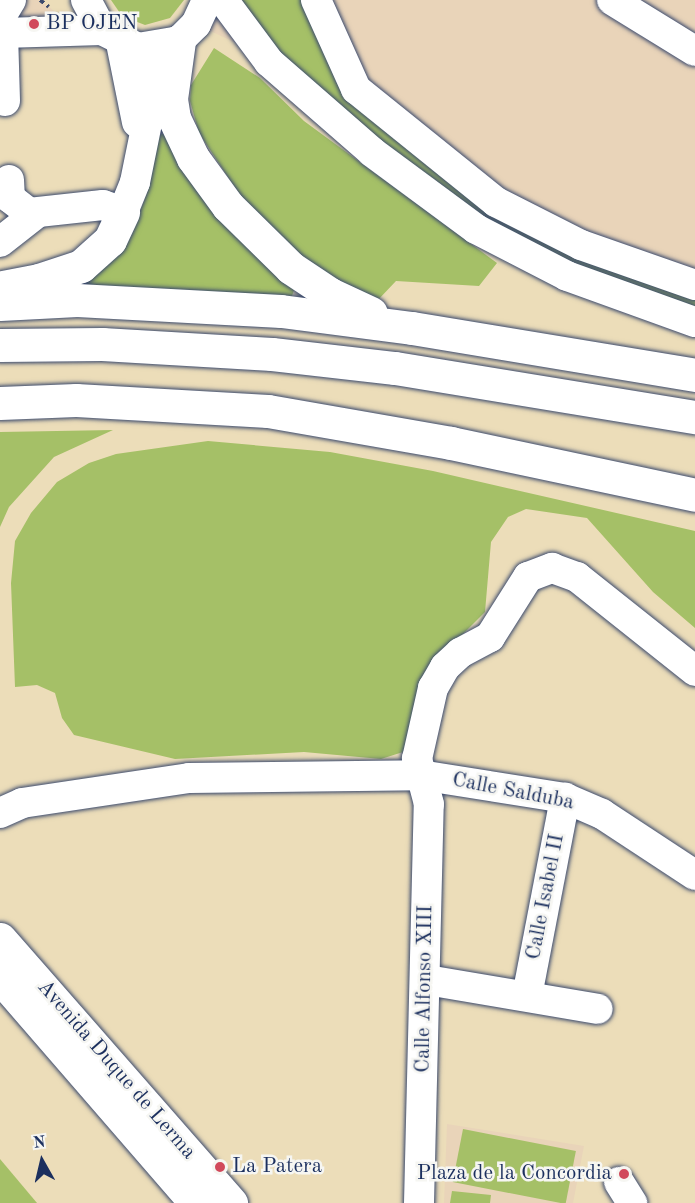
<!DOCTYPE html>
<html>
<head>
<meta charset="utf-8">
<style>
	body { margin:0 }
	#map { position:relative; width:695px; height:1203px; overflow:hidden; background:#ecddb9; font-family:"Old Standard TT",serif }
	div>[style] { position:absolute }
	[style*='--x'] { left:calc(var(--x)*1px); top:calc(var(--y)*1px); width:calc(var(--w)*1px); rotate:calc(var(--a)*1deg) }
	.built>* { inset:0; background:#e9d4b9 }
	.green>* { inset:0; background:#a5c067; transform-origin:0 0 }
	.path>* { height:4px; margin-top:-2px; transform-origin:0; background:repeating-linear-gradient(90deg,#3a496c 0 4.5px,transparent 0 9px) }
	.roads { filter:drop-shadow(0 0 2px #3a496c) drop-shadow(0 0 2px #3a496c) }
	.minor>* { height:30px; margin:-15px; padding:0 15px; transform-origin:15px; border-radius:15px; background:#fff }
	.major>* { height:33px; margin:-16.5px; padding:0 16.5px; transform-origin:16.5px; border-radius:16.5px; background:#fff }
	.highway>* { height:33px; margin:-16.5px; padding:0 16.5px; transform-origin:16.5px; border-radius:16.5px; background:#fff }
	.dots>* { width:16px; height:16px; translate:-50% -50%; box-sizing:border-box; border:3px solid #f6f6f2; border-radius:50% }
	span { translate:-50% -50%; white-space:nowrap; text-align:center; line-height:1.15; -webkit-text-stroke:5px #f6f6f2; paint-order:stroke }
	.poi-label { font-size:21px; color:#1b2f5e }
	.left { translate:0 -50%; text-align:left }
	.right { translate:-100% -50%; text-align:right }
	.street-label { font-size:21px; color:#1b2f5e }
	.north { position:absolute; left:12px; top:1131px; width:60px; height:60px; -webkit-text-stroke:4px #f6f6f2; paint-order:stroke; rotate:352deg; font-size:16px; font-weight:700; line-height:24px; text-align:center; color:#1b2f5e }
	.north::after { content:''; display:block; margin:auto; width:21px; height:27px; background:#1b2f5e; clip-path:polygon(50% 0,100% 100%,50% 72%,0 100%) }
</style>
</head>
<body>
<div id="map">
	<div class="built">
		<i style="clip-path:polygon(0 0,40px 0,62px 17px,0 47px)"></i>
		<i style="clip-path:polygon(207px 0,695px 0,695px 322px,242px 46px,196px 24px)"></i>
		<i style="clip-path:polygon(447px 1124px,584px 1146px,573px 1203px,444px 1203px)"></i>
	</div>
	<div class="green">
		<i style="clip-path:polygon(111px 0,184px 0,170px 18px,145px 25px,122px 16px)"></i>
		<i style="clip-path:polygon(238px 0,307px 0,336px 82px,360px 109px,695px 298px,695px 309px,600px 276px,500px 228px,380px 140px,284px 57px)"></i>
		<i style="clip-path:polygon(214px 48px,260px 78px,304px 121px,497px 263px,479px 286px,396px 281px,377px 301px,311px 266px,241px 197px,199px 133px,190px 101px,191px 85px)"></i>
		<i style="clip-path:polygon(162px 134px,169px 136px,295px 287px,292px 296px,71px 285px,132px 234px,150px 184px,156px 138px)"></i>
		<i style="clip-path:polygon(113px 430px,54px 457px,9px 507px,0 527px,0 432px)"></i>
		<i style="clip-path:polygon(208px 441px,330px 452px,433px 471px,695px 531px,695px 628px,653px 592px,587px 518px,526px 509px,508px 517px,491px 542px,485px 612px,450px 647px,403px 752px,381px 759px,304px 752px,175px 759px,74px 735px,62px 718px,55px 693px,37px 685px,15px 687px,11px 583px,15px 541px,31px 513px,57px 482px,89px 463px,116px 454px)"></i>
		<i style="left:463px;top:1129px;width:115px;height:54px;rotate:11deg"></i>
		<i style="clip-path:polygon(0 1159px,37px 1203px,0 1203px)"></i>
		<i style="clip-path:polygon(452px 1191px,491px 1195px,490px 1203px,450px 1203px)"></i>
	</div>
	<div class="path">
		<i style="--x:40;--y:0;--w:11;--a:38"></i>
	</div>
	<div class="roads">
		<div class="minor">
			<i style="--x:11;--y:0;--w:17;--a:121"></i>
			<i style="--x:2;--y:15;--w:18;--a:87"></i>
			<i style="--x:3;--y:33;--w:99;--a:-1.7"></i>
			<i style="--x:86;--y:0;--w:34;--a:62"></i>
			<i style="--x:102;--y:30;--w:40;--a:26.6"></i>
			<i style="--x:138;--y:48;--w:42;--a:-9.7"></i>
			<i style="--x:179;--y:41;--w:24;--a:-45"></i>
			<i style="--x:196;--y:24;--w:26;--a:-65"></i>
			<i style="--x:223;--y:0;--w:77;--a:53.4"></i>
			<i style="--x:269;--y:62;--w:137;--a:41.1"></i>
			<i style="--x:372;--y:152;--w:129;--a:36.5"></i>
			<i style="--x:476;--y:229;--w:102;--a:27.3"></i>
			<i style="--x:567;--y:276;--w:136;--a:19.8"></i>
			<i style="--x:316;--y:0;--w:98;--a:65.8"></i>
			<i style="--x:356;--y:89;--w:180;--a:38.9"></i>
			<i style="--x:496;--y:202;--w:95;--a:26.8"></i>
			<i style="--x:581;--y:245;--w:121;--a:19.3"></i>
			<i style="--x:612;--y:0;--w:97;--a:31.6"></i>
			<i style="--x:3;--y:33;--w:68;--a:88.3"></i>
			<i style="--x:121;--y:43;--w:81;--a:78.6"></i>
			<i style="--x:9;--y:180;--w:18;--a:87"></i>
			<i style="--x:10;--y:198;--w:24;--a:38"></i>
			<i style="--x:29;--y:213;--w:74;--a:-6.2"></i>
			<i style="--x:103;--y:205;--w:21;--a:19"></i>
			<i style="--x:123;--y:212;--w:32;--a:-68"></i>
			<i style="--x:135;--y:182;--w:65;--a:-78.5"></i>
			<i style="--x:148;--y:118;--w:52;--a:-87.8"></i>
			<i style="--x:150;--y:66;--w:20;--a:-75"></i>
			<i style="--x:0;--y:242;--w:47;--a:-38.1"></i>
			<i style="--x:0;--y:813;--w:24;--a:-24"></i>
			<i style="--x:22;--y:803;--w:169;--a:-8.5"></i>
			<i style="--x:189;--y:778;--w:231;--a:-0.7"></i>
			<i style="--x:420;--y:775;--w:147;--a:9"></i>
			<i style="--x:565;--y:798;--w:40;--a:23.4"></i>
			<i style="--x:602;--y:814;--w:111;--a:33.3"></i>
			<i style="--x:427;--y:980;--w:173;--a:9.6"></i>
			<i style="--x:527;--y:996;--w:202;--a:-79.1"></i>
			<i style="--x:619;--y:1182;--w:25;--a:58"></i>
			<i style="--x:419;--y:1203;--w:399;--a:-88.6"></i>
			<i style="--x:429;--y:804;--w:47;--a:-104.9"></i>
			<i style="--x:417;--y:759;--w:73;--a:-77.3"></i>
			<i style="--x:433;--y:688;--w:24;--a:-60"></i>
			<i style="--x:445;--y:667;--w:21;--a:-43"></i>
			<i style="--x:460;--y:653;--w:34;--a:-28"></i>
			<i style="--x:490;--y:637;--w:71;--a:-57.7"></i>
			<i style="--x:528;--y:577;--w:26;--a:-21"></i>
			<i style="--x:552;--y:568;--w:27;--a:20"></i>
			<i style="--x:577;--y:577;--w:151;--a:38.5"></i>
		</div>
		<div class="major">
			<i style="--x:0;--y:939;--w:351;--a:48.8"></i>
			<i style="--x:0;--y:977;--w:299;--a:49.1"></i>
		</div>
		<div class="highway">
			<i style="--x:179;--y:41;--w:59;--a:97.9"></i>
			<i style="--x:171;--y:99;--w:19;--a:81"></i>
			<i style="--x:174;--y:118;--w:44;--a:64.6"></i>
			<i style="--x:193;--y:158;--w:59;--a:53.9"></i>
			<i style="--x:228;--y:206;--w:88;--a:44.5"></i>
			<i style="--x:291;--y:268;--w:47;--a:33.7"></i>
			<i style="--x:330;--y:294;--w:45;--a:24.9"></i>
			<i style="--x:3;--y:287;--w:37;--a:-11"></i>
			<i style="--x:39;--y:280;--w:44;--a:-18.4"></i>
			<i style="--x:81;--y:266;--w:39;--a:-42"></i>
			<i style="--x:110;--y:240;--w:31;--a:-65"></i>
			<i style="--x:0;--y:304;--w:77;--a:-3"></i>
			<i style="--x:77;--y:300;--w:204;--a:3.1"></i>
			<i style="--x:281;--y:311;--w:132;--a:7.4"></i>
			<i style="--x:412;--y:328;--w:287;--a:9.4"></i>
			<i style="--x:0;--y:345;--w:102;--a:-0.6"></i>
			<i style="--x:102;--y:344;--w:170;--a:3.4"></i>
			<i style="--x:272;--y:354;--w:124;--a:6.5"></i>
			<i style="--x:395;--y:368;--w:304;--a:9.3"></i>
			<i style="--x:0;--y:403;--w:76;--a:-2.3"></i>
			<i style="--x:76;--y:400;--w:192;--a:3.3"></i>
			<i style="--x:268;--y:411;--w:186;--a:9.9"></i>
			<i style="--x:451;--y:443;--w:249;--a:12"></i>
		</div>
	</div>
	<div class="dots">
		<i style="left:34px;top:24px;background:#d1495b"></i>
		<i style="left:220px;top:1167px;background:#d1495b"></i>
		<i style="left:624px;top:1174px;background:#d1495b"></i>
	</div>
	<div class="poi-label">
		<span class="left" style="left:46px;top:24px">BP OJEN</span>
		<span class="left" style="left:232px;top:1167px">La Patera</span>
		<span class="right" style="left:612px;top:1174px">Plaza de la Concordia</span>
	</div>
	<div class="street-label">
		<span style="left:513px;top:792px;rotate:11deg">Calle Salduba</span>
		<span style="left:546px;top:897px;rotate:-79deg">Calle Isabel II</span>
		<span style="left:425px;top:989px;rotate:-89deg">Calle Alfonso XIII</span>
		<span style="left:116px;top:1070px;rotate:49deg">Avenida Duque de Lerma</span>
	</div>
	<div class="north">N</div>
</div>
</body>
</html>
